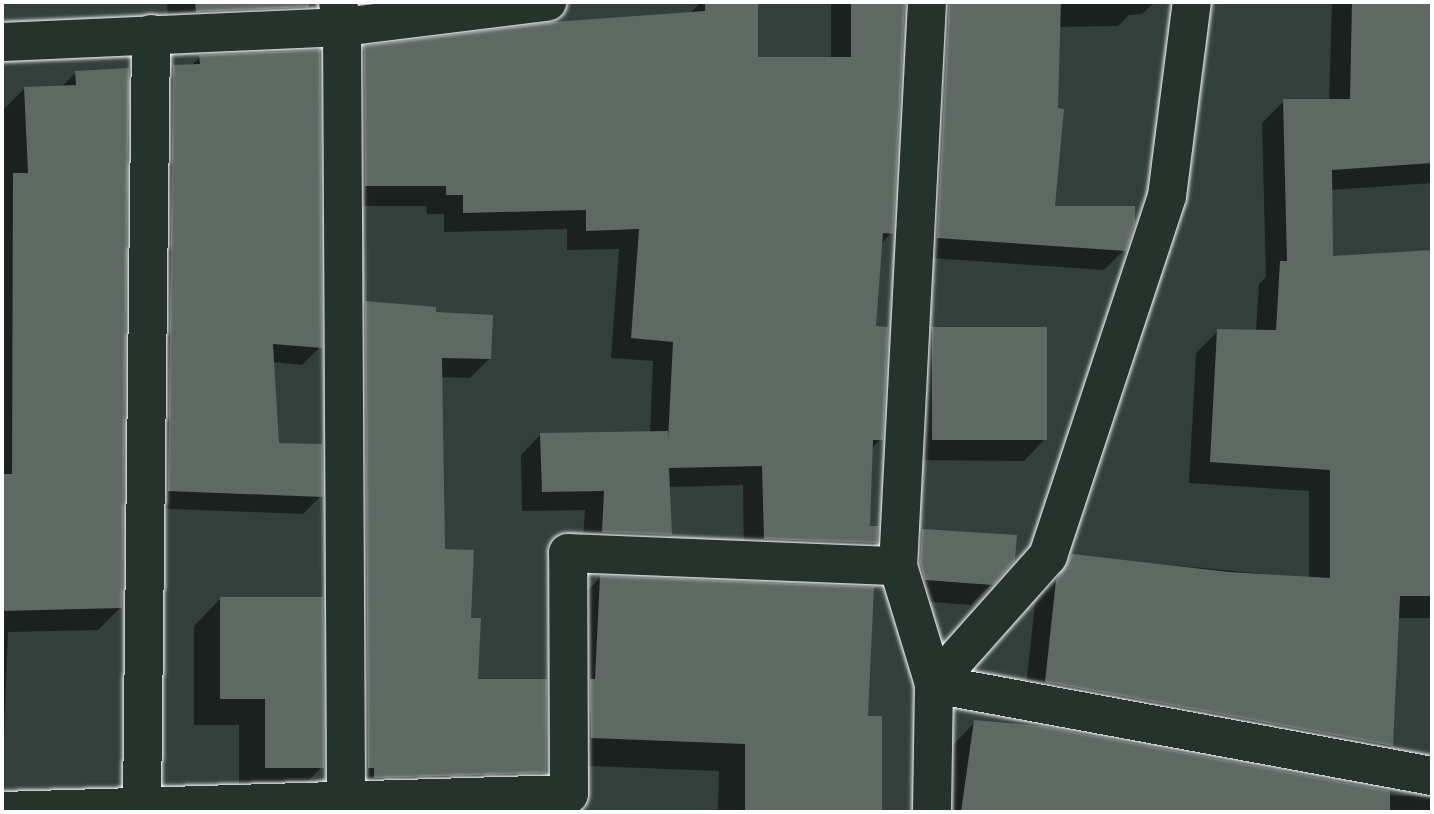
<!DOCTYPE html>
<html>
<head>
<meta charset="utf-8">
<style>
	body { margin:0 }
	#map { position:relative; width:1434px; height:814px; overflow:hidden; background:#333f3a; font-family:"Indie Flower",sans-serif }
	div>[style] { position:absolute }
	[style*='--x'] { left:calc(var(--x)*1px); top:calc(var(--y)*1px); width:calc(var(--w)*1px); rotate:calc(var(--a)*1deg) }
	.shadow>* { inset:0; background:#0007 }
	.building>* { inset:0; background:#5f6964; transform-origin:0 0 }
	.roads { filter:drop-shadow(0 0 2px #fff) drop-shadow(0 0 2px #fff) }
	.minor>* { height:38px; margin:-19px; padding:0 19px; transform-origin:19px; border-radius:19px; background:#26332d }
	span { translate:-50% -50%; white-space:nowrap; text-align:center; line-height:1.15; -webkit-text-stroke:7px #26332d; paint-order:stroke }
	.frame { position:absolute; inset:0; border:4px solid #fff; pointer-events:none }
</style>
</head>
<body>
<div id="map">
	<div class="shadow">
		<i style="clip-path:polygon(167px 2px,307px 2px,307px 6px,280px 33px,169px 38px)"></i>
		<i style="clip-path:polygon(701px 2px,757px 2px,757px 59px,831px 59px,831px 2px,906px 2px,891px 233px,881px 244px,874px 328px,881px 439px,871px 449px,868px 527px,876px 543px,855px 563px,744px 558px,743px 485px,668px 487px,671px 535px,650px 555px,582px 552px,585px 510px,522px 511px,521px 455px,541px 434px,650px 433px,653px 361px,611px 358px,619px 249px,567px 250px,567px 229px,444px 232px,444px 214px,427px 214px,426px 206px,345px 206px,344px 68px,365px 48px,689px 14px)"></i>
		<i style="clip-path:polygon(911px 2px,1155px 2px,1142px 14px,1129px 15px,1118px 26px,1058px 27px,1053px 208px,1124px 250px,1104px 270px,917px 257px)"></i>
		<i style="clip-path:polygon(1332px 2px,1432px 2px,1432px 183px,1330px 190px,1332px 258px,1432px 252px,1432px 618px,1397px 618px,1391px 746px,1369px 768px,1024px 704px,1035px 604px,1050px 578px,1072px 556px,1309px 578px,1309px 491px,1189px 483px,1196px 353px,1218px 331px,1256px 331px,1259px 284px,1266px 277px,1262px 123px,1284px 101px,1329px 101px)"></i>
		<i style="clip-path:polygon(200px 57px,320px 347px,302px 365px,273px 362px,277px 445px,321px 496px,303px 514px,150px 508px,155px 85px,173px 67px,191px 66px)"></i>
		<i style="clip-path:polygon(76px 73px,121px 607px,98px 630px,8px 632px,2px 791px,2px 111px,24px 89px,61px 87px)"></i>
		<i style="clip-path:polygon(366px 303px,434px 314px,489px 359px,470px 378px,441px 377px,443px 550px,469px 620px,476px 681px,544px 772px,524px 792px,349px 797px,346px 322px)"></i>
		<i style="clip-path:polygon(933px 329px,1044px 440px,1024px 461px,907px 460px,913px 349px)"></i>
		<i style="clip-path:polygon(922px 531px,991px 584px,971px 605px,905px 600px,902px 551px)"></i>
		<i style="clip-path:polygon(600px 578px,866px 718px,880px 718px,880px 812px,718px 812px,719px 771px,564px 765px,573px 605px)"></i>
		<i style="clip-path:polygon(220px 599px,322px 767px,295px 794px,239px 794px,239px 725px,194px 725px,194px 626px)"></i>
		<i style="clip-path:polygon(975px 722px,1390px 795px,1432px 797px,1432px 812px,942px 812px,952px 746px)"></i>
	</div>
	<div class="building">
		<i style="clip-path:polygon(195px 2px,309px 2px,309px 7px,196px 12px)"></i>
		<i style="clip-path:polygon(705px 2px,758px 2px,758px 57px,851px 57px,851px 2px,905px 2px,893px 234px,883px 233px,876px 326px,888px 327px,883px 440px,873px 440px,870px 526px,878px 526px,877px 543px,764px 539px,762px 466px,669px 468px,672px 535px,602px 532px,604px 491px,542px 492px,540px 433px,668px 431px,668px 440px,673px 342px,631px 338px,639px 229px,586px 231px,586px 210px,463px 213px,463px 195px,446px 195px,446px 186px,365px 186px,364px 46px,553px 22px,705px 11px)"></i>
		<i style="clip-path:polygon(949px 2px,1061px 2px,1058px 108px,1064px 109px,1055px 206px,1135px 206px,1135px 222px,1126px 251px,937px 238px)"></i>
		<i style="clip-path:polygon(1352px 2px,1432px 2px,1432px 163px,1332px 170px,1333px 256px,1432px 250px,1432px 596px,1400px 596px,1393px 746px,1045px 682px,1056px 580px,1072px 554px,1229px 572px,1330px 578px,1330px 470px,1210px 462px,1217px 329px,1276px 330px,1280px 261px,1287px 261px,1283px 99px,1350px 99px)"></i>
		<i style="clip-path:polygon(320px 50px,322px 348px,273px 344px,279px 443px,322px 444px,323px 497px,168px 491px,173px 65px,200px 64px,199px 55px)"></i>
		<i style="clip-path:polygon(129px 68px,122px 608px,2px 611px,2px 474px,12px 474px,13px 173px,28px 173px,24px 87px,76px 85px,75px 71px)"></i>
		<i style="clip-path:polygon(365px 301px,436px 307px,436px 312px,493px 315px,491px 359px,442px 358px,445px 549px,474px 550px,471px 618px,481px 618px,478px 679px,547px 679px,546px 773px,374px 778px,374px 768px,368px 768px)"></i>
		<i style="left:932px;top:327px;width:115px;height:113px"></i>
		<i style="clip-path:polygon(922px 529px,1017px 535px,1015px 560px,993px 585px,925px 580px,920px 563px)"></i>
		<i style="clip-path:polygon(600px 576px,874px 587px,868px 716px,882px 716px,882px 812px,745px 812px,745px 744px,591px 738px,590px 679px,595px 679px)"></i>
		<i style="clip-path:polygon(220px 597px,323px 597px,324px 768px,265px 768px,265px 699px,220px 699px)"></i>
		<i style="clip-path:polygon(974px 720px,1040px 726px,1390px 791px,1390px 812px,961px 812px)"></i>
	</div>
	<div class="roads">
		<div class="minor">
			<i style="--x:338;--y:2;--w:25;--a:81"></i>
			<i style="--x:342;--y:27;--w:773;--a:89.7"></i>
			<i style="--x:927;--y:2;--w:565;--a:92.94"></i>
			<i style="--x:898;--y:566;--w:123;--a:73"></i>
			<i style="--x:934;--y:684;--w:128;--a:90.9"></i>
			<i style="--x:2;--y:42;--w:340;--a:-2.5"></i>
			<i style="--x:342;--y:27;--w:207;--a:-7"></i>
			<i style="--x:934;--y:684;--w:171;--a:-48.3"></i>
			<i style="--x:1048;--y:556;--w:379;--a:-71.7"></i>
			<i style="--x:1167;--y:196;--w:196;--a:-82.7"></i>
			<i style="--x:934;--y:684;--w:506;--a:10.47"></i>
			<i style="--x:142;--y:805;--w:771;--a:-89.33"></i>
			<i style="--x:2;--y:811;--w:567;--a:-1.72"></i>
			<i style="--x:569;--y:794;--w:241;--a:-90.2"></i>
			<i style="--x:568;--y:553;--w:330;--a:2.3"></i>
		</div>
	</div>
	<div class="frame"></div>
</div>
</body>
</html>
